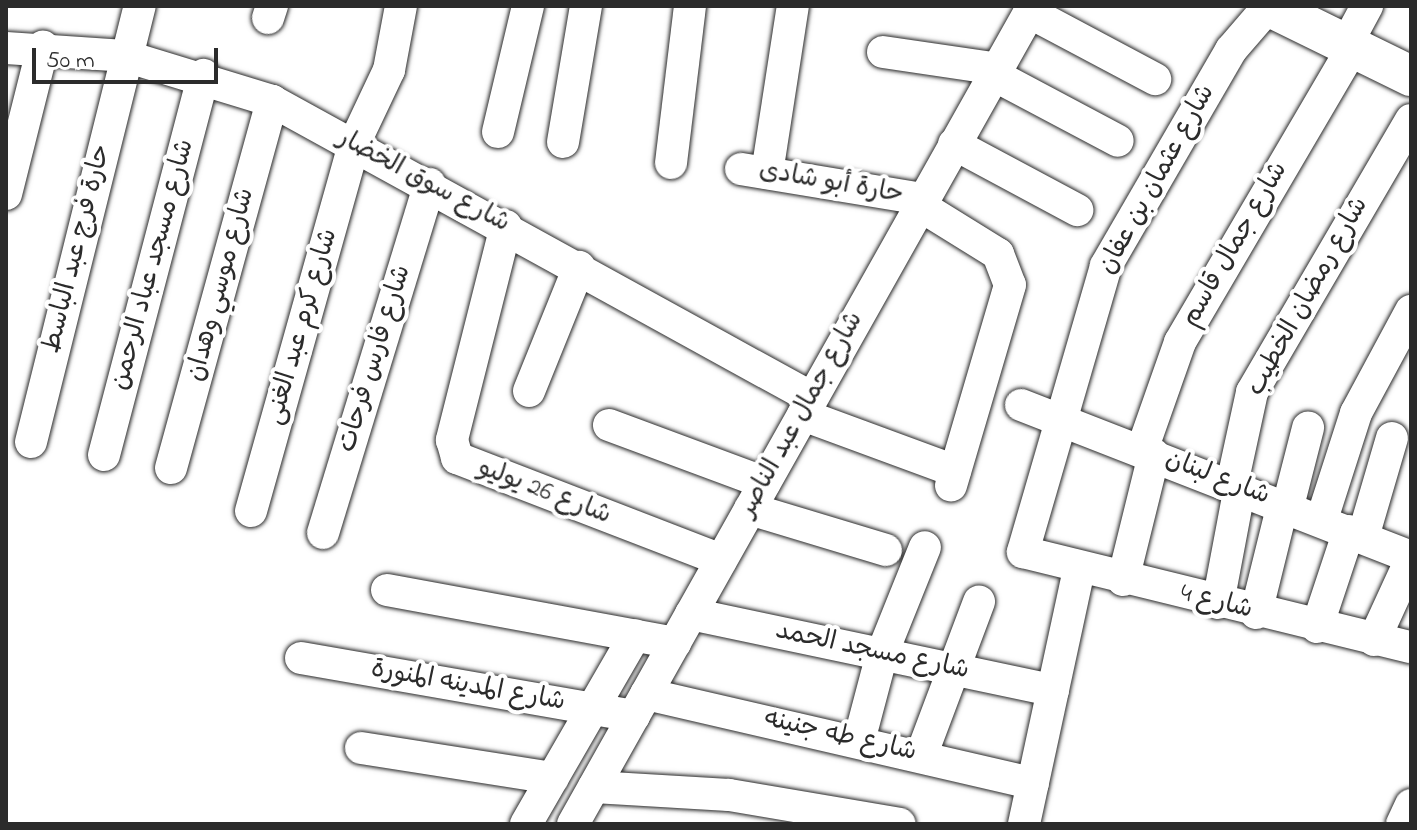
<!DOCTYPE html>
<html>
<head>
<meta charset="utf-8">
<style>
	body { margin:0 }
	#map { position:relative; width:1417px; height:830px; overflow:hidden; background:#fff; font-family:"Indie Flower","Playpen Sans Arabic",sans-serif }
	div>[style] { position:absolute }
	[style*='--x'] { left:calc(var(--x)*1px); top:calc(var(--y)*1px); width:calc(var(--w)*1px); rotate:calc(var(--a)*1deg) }
	.roads { filter:drop-shadow(0 0 2px #2b2b2b) drop-shadow(0 0 2px #2b2b2b) }
	.minor>* { height:32px; margin:-16px; padding:0 16px; transform-origin:16px; border-radius:16px; background:#fff }
	.major>* { height:40px; margin:-20px; padding:0 20px; transform-origin:20px; border-radius:20px; background:#fff }
	span { translate:-50% -50%; white-space:nowrap; text-align:center; line-height:1.15; -webkit-text-stroke:8px #fff; paint-order:stroke }
	.street-label { font-size:26px; color:#2b2b2b }
	.frame { position:absolute; inset:0; border:8px solid #2b2b2b; pointer-events:none }
	.scale { position:absolute; left:32px; top:48px; width:186px; height:36px; box-sizing:border-box; border:4px solid #2b2b2b; border-top:0; padding-left:10px; font-size:24px; line-height:28px; white-space:nowrap; color:#2b2b2b; -webkit-text-stroke:6px #fff; paint-order:stroke }
</style>
</head>
<body>
<div id="map">
	<div class="roads">
		<div class="minor">
			<i style="--x:1269;--y:6;--w:58;--a:130.8"></i>
			<i style="--x:1231;--y:50;--w:250;--a:120.1"></i>
			<i style="--x:1106;--y:266;--w:298;--a:106.2"></i>
			<i style="--x:1023;--y:552;--w:399;--a:13.8"></i>
			<i style="--x:1029;--y:12;--w:143;--a:28"></i>
			<i style="--x:268;--y:18;--w:13;--a:-72"></i>
			<i style="--x:1345;--y:47;--w:47;--a:-61.8"></i>
			<i style="--x:6;--y:48;--w:119;--a:3.8"></i>
			<i style="--x:125;--y:56;--w:154;--a:17"></i>
			<i style="--x:272;--y:101;--w:616;--a:28.81"></i>
			<i style="--x:883;--y:52;--w:116;--a:8.4"></i>
			<i style="--x:994;--y:75;--w:140;--a:28"></i>
			<i style="--x:498;--y:132;--w:130;--a:-76.6"></i>
			<i style="--x:563;--y:142;--w:138;--a:-80.4"></i>
			<i style="--x:954;--y:144;--w:140;--a:28.2"></i>
			<i style="--x:671;--y:163;--w:158;--a:-83.1"></i>
			<i style="--x:741;--y:169;--w:183;--a:9.4"></i>
			<i style="--x:767;--y:173;--w:169;--a:-81.2"></i>
			<i style="--x:6;--y:194;--w:152;--a:-75.9"></i>
			<i style="--x:919;--y:205;--w:93;--a:31.8"></i>
			<i style="--x:998;--y:254;--w:33;--a:69"></i>
			<i style="--x:1010;--y:285;--w:209;--a:106.4"></i>
			<i style="--x:506;--y:226;--w:221;--a:104.2"></i>
			<i style="--x:452;--y:440;--w:19;--a:74"></i>
			<i style="--x:457;--y:458;--w:283;--a:21.1"></i>
			<i style="--x:529;--y:391;--w:134;--a:-68"></i>
			<i style="--x:1021;--y:405;--w:419;--a:21.3"></i>
			<i style="--x:803;--y:415;--w:162;--a:20.2"></i>
			<i style="--x:609;--y:425;--w:166;--a:20.4"></i>
			<i style="--x:31;--y:442;--w:449;--a:-76"></i>
			<i style="--x:1142;--y:450;--w:114;--a:-70.6"></i>
			<i style="--x:1180;--y:342;--w:338;--a:-59.6"></i>
			<i style="--x:104;--y:455;--w:393;--a:-75.3"></i>
			<i style="--x:171;--y:468;--w:381;--a:-74.6"></i>
			<i style="--x:1232;--y:484;--w:94;--a:-77.7"></i>
			<i style="--x:1252;--y:392;--w:315;--a:-59.7"></i>
			<i style="--x:1288;--y:506;--w:81;--a:-75.6"></i>
			<i style="--x:750;--y:509;--w:142;--a:16.8"></i>
			<i style="--x:251;--y:511;--w:381;--a:-74.3"></i>
			<i style="--x:354;--y:144;--w:82;--a:-64.7"></i>
			<i style="--x:389;--y:70;--w:65;--a:-79.4"></i>
			<i style="--x:1322;--y:519;--w:111;--a:-72.2"></i>
			<i style="--x:1356;--y:413;--w:116;--a:-61.7"></i>
			<i style="--x:323;--y:533;--w:365;--a:-73"></i>
			<i style="--x:1363;--y:537;--w:103;--a:-73.7"></i>
			<i style="--x:1123;--y:580;--w:129;--a:-76.1"></i>
			<i style="--x:387;--y:590;--w:293;--a:10.4"></i>
			<i style="--x:1218;--y:603;--w:118;--a:-79.3"></i>
			<i style="--x:1256;--y:613;--w:112;--a:-76.1"></i>
			<i style="--x:691;--y:614;--w:370;--a:11.9"></i>
			<i style="--x:1317;--y:627;--w:101;--a:-71.6"></i>
			<i style="--x:1374;--y:640;--w:89;--a:-65.4"></i>
			<i style="--x:301;--y:658;--w:338;--a:9.9"></i>
			<i style="--x:646;--y:694;--w:397;--a:13"></i>
			<i style="--x:859;--y:741;--w:90;--a:-75.2"></i>
			<i style="--x:882;--y:654;--w:115;--a:-68.1"></i>
			<i style="--x:361;--y:748;--w:194;--a:8.9"></i>
			<i style="--x:921;--y:756;--w:165;--a:-69.4"></i>
			<i style="--x:594;--y:787;--w:135;--a:3.4"></i>
			<i style="--x:729;--y:795;--w:173;--a:9.6"></i>
			<i style="--x:526;--y:824;--w:218;--a:-60"></i>
			<i style="--x:573;--y:824;--w:938;--a:-60.65"></i>
			<i style="--x:1024;--y:824;--w:260;--a:-77.8"></i>
			<i style="--x:1402;--y:824;--w:21;--a:-65"></i>
		</div>
		<div class="major">
			<i style="--x:1268;--y:6;--w:159;--a:26.1"></i>
		</div>
	</div>
	<div class="street-label">
		<span style="left:1158px;top:180px;rotate:-61deg">شارع عثمان بن عفان</span>
		<span style="left:423px;top:182px;rotate:28deg">شارع سوق الخضار</span>
		<span style="left:831px;top:184px;rotate:10deg">حارة أبو شادى</span>
		<span style="left:1236px;top:245px;rotate:-60deg">شارع جمال قاسم</span>
		<span style="left:78px;top:249px;rotate:-76deg">حارة فرج عبد الباسط</span>
		<span style="left:154px;top:265px;rotate:-75deg">شارع مسجد عباد الرحمن</span>
		<span style="left:222px;top:285px;rotate:-75deg">شارع موسي وهدان</span>
		<span style="left:1309px;top:297px;rotate:-61deg">شارع رمضان الخطيب</span>
		<span style="left:303px;top:327px;rotate:-74deg">شارع كرم عبد الغنى</span>
		<span style="left:376px;top:359px;rotate:-73deg">شارع فارس فرحات</span>
		<span style="left:802px;top:415px;rotate:-61deg">شارع جمال عبد الناصر</span>
		<span style="left:1217px;top:479px;rotate:21deg">شارع لبنان</span>
		<span style="left:544px;top:493px;rotate:21deg">شارع 26 يوليو</span>
		<span style="left:1216px;top:603px;rotate:14deg">شارع 4</span>
		<span style="left:872px;top:652px;rotate:12deg">شارع مسجد الحمد</span>
		<span style="left:468px;top:687px;rotate:10deg">شارع المدينه المنورة</span>
		<span style="left:840px;top:737px;rotate:13deg">شارع طه جنينه</span>
	</div>
	<div class="frame"></div>
	<div class="scale">50 m</div>
</div>
</body>
</html>
